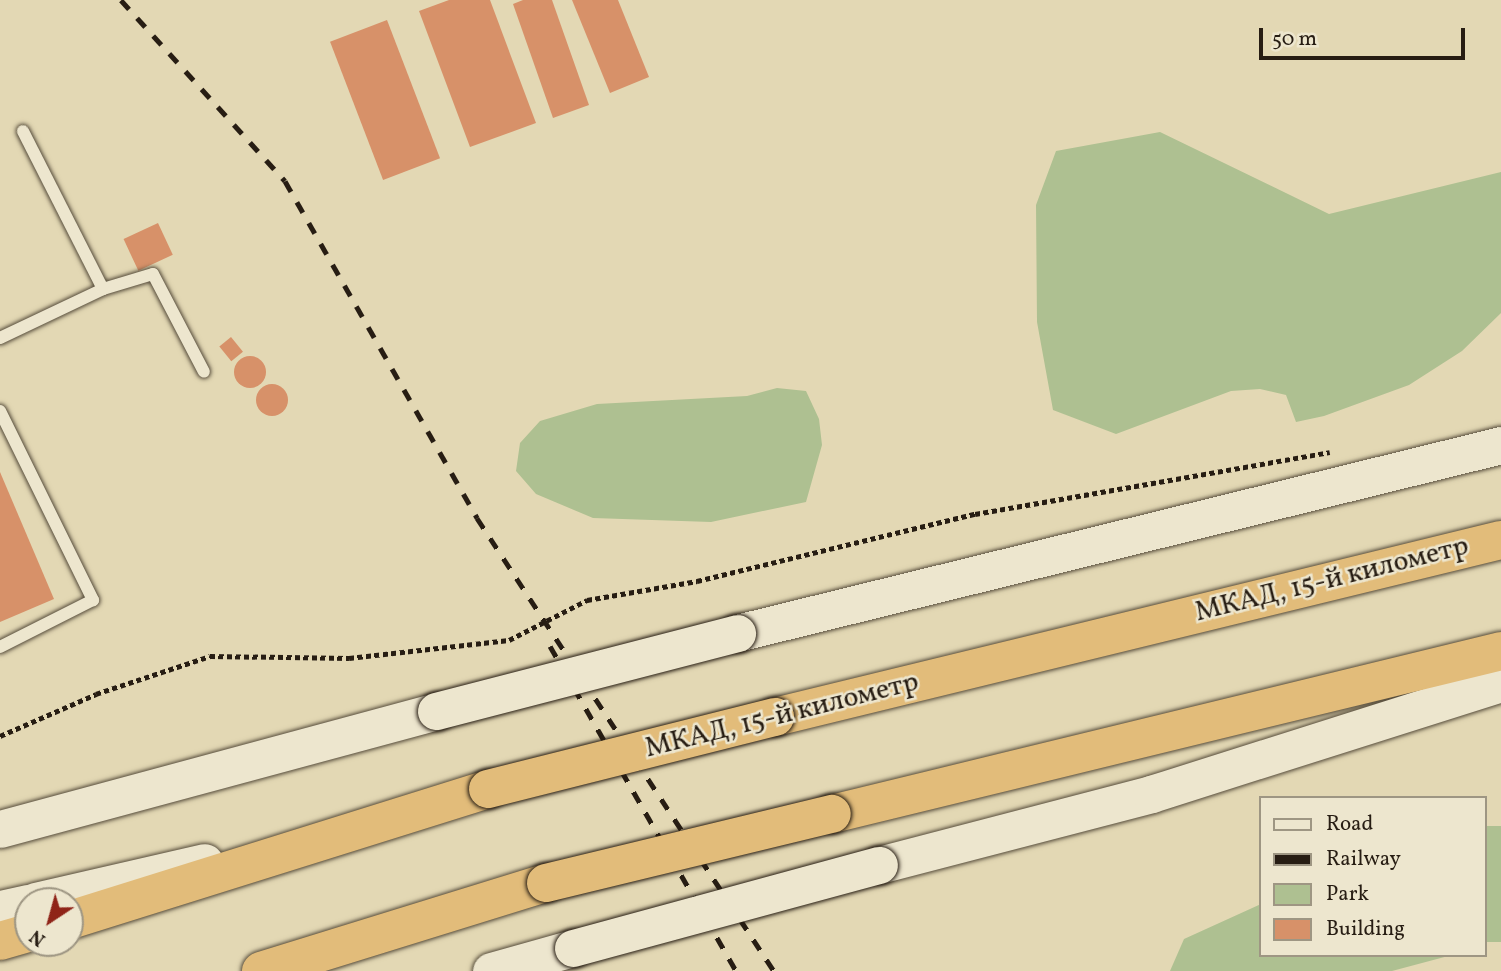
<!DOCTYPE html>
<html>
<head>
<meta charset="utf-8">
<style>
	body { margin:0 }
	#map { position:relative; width:1501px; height:971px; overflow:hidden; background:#e3d8b4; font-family:Vollkorn,serif }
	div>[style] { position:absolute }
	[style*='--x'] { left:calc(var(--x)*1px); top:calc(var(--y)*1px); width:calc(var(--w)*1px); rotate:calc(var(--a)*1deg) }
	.green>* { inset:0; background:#aec091; transform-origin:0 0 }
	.building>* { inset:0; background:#d79169; transform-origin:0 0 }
	.round { border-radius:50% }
	.path>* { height:4.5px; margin-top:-2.25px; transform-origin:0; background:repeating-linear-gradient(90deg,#271d13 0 5px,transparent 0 8.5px) }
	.roads { filter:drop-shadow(0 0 2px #564c3b) drop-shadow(0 0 2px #564c3b) }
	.lane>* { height:12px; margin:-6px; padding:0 6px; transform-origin:6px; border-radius:6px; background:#ede6ce }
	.secondary>* { height:37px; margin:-18.5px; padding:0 18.5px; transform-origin:18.5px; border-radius:18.5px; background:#ede6ce }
	.highway>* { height:38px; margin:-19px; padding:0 19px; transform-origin:19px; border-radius:19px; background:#e2bc7a }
	.rail>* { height:5px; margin-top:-2.5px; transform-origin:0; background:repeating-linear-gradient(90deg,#271d13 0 12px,transparent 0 24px) }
	.bridges { filter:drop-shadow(0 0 2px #271d13) drop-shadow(0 0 2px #271d13) }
	.secondary-bridge>* { height:37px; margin:-18.5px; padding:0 18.5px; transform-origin:18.5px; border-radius:18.5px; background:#ede6ce }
	.highway-bridge>* { height:38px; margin:-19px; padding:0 19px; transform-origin:19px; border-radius:19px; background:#e2bc7a }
	span { translate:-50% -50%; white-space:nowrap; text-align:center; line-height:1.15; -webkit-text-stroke:5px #ede6ce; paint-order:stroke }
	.street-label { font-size:28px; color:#271d13 }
	.legend { position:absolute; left:1259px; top:796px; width:228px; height:161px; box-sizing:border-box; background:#ede6ce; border:2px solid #9e9683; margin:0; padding:9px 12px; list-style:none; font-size:21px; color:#271d13 }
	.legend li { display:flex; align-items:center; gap:14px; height:35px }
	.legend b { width:35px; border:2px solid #9e9683 }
	.north { position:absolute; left:14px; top:887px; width:70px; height:70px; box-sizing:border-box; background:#ede6ce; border:2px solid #9e9683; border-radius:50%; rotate:216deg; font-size:19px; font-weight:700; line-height:28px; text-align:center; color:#271d13 }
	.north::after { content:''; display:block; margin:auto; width:24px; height:32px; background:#8f2418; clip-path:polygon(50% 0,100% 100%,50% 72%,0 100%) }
	.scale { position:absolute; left:1259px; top:28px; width:206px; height:32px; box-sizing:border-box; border:4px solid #271d13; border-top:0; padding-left:9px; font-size:21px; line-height:24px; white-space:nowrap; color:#271d13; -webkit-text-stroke:5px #ede6ce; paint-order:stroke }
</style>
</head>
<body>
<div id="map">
	<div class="green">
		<i style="clip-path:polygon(1160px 132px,1329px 214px,1501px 172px,1501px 313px,1462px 351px,1409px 385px,1324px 416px,1296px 422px,1286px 395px,1260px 389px,1231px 391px,1116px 434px,1053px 410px,1037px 322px,1036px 205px,1056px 151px)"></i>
		<i style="clip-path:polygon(777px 388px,806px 391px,819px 419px,822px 445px,806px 502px,711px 522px,593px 518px,536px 494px,516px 471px,520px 443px,540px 421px,597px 404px,747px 396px)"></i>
		<i style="left:1501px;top:826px;width:116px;height:16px;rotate:90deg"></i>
		<i style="clip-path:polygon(1261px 904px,1261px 955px,1452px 955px,1392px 971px,1170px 971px,1184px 939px)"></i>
	</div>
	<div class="building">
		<i style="clip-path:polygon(449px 0,490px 0,536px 123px,470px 147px,419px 11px)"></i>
		<i style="clip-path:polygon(523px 0,552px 0,589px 105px,553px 118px,513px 4px)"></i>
		<i style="clip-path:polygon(572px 0,618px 0,649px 77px,610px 93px)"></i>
		<i style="left:387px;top:20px;width:148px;height:61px;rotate:69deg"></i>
		<i style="left:158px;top:223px;width:35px;height:38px;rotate:65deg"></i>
		<i style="left:231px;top:337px;width:19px;height:15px;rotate:51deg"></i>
		<i class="round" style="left:234px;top:356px;width:32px;height:32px"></i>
		<i class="round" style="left:256px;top:384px;width:32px;height:32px"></i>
		<i style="clip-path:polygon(0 472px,54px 599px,0 622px)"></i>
	</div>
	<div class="path">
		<i style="--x:0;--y:736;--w:105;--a:-23.6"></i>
		<i style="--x:96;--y:694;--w:120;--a:-18.4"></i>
		<i style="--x:210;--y:656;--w:139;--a:0.8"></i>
		<i style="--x:349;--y:658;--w:161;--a:-6.4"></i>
		<i style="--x:509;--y:640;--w:88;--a:-27.1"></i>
		<i style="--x:587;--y:600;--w:112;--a:-9.8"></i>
		<i style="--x:697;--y:581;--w:286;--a:-13.6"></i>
		<i style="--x:975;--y:514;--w:360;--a:-9.9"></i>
	</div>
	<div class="roads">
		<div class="lane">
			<i style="--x:103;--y:289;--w:52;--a:-16.7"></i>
			<i style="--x:153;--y:274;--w:110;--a:62.5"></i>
			<i style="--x:0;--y:338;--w:114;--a:-25.4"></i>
			<i style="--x:103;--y:289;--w:177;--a:-116.9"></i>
			<i style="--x:0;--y:411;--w:211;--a:63.8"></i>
			<i style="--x:93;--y:600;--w:104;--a:153.2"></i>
		</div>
		<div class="secondary">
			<i style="--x:737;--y:633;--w:787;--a:-13.82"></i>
			<i style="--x:0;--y:829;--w:452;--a:-15.1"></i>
			<i style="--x:879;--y:865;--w:281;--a:-14.6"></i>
			<i style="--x:1151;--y:794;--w:367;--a:-17.6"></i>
			<i style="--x:35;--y:901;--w:174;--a:-12.9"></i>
			<i style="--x:0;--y:909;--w:29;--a:-12"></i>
			<i style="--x:491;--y:971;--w:85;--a:-15.7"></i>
		</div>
		<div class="highway">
			<i style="--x:775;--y:717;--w:747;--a:-13.7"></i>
			<i style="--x:832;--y:814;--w:689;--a:-13.69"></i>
			<i style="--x:70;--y:920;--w:438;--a:-17.4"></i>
			<i style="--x:0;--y:941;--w:29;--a:-16"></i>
			<i style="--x:261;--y:971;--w:298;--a:-17.2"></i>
		</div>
	</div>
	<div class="rail">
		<i style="--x:121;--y:0;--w:244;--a:47.8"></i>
		<i style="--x:285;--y:181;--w:388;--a:60.3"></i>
		<i style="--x:477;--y:518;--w:542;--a:56.75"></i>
		<i style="--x:550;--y:646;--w:374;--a:60.2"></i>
	</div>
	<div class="bridges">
		<div class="secondary-bridge">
			<i style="--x:436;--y:711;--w:311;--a:-14.5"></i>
			<i style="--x:573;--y:948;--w:317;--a:-15.2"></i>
		</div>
		<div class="highway-bridge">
			<i style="--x:488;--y:789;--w:296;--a:-14.1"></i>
			<i style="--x:546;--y:883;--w:294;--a:-13.6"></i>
		</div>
	</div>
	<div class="street-label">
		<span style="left:1332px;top:580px;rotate:-14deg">МКАД, 15-й километр</span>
		<span style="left:782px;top:716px;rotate:-14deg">МКАД, 15-й километр</span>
	</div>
	<ul class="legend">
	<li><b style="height:9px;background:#ede6ce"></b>Road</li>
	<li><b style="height:9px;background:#271d13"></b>Railway</li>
	<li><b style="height:19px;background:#aec091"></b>Park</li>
	<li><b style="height:19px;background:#d79169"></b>Building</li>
	</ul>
	<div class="north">N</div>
	<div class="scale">50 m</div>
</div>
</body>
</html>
